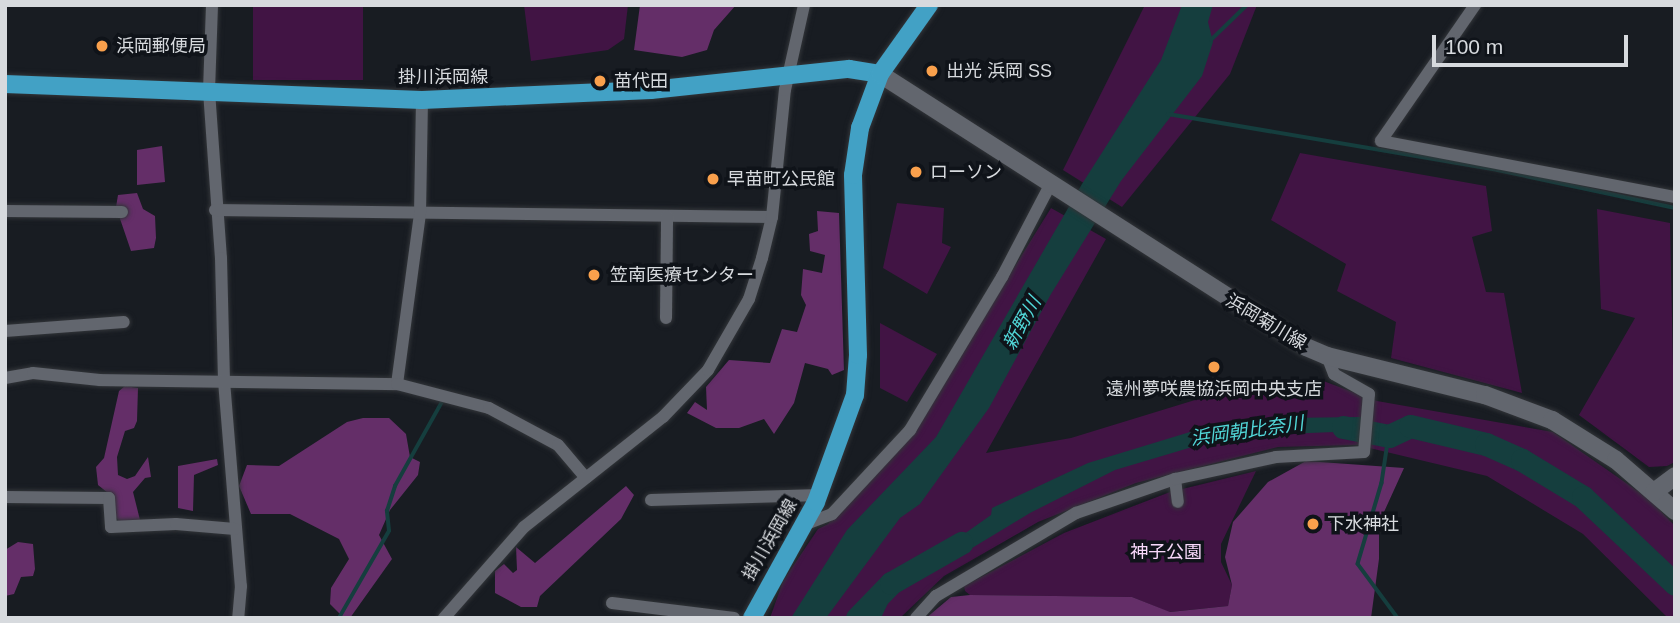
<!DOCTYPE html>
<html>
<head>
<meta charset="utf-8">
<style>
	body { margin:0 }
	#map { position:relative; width:1680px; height:623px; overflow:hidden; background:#181c22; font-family:Arial,"Noto Sans JP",sans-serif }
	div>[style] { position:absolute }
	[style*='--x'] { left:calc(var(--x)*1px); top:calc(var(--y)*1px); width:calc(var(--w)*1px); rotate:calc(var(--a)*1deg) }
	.green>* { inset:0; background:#411444; transform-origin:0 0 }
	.forest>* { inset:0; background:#642e68 }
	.water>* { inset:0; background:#153e3e }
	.stream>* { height:3.5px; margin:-1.75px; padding:0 1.75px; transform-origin:1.75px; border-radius:1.75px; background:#153e3e }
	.river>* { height:23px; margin:-11.5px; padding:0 11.5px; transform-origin:11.5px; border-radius:11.5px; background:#153e3e }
	.roads { filter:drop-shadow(0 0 2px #323539) drop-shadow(0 0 2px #323539) }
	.street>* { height:12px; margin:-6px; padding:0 6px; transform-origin:6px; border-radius:6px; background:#62666e }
	.secondary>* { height:18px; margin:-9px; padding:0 9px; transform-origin:9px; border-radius:9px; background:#62666e }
	.primary>* { height:18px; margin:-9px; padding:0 9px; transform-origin:9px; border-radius:9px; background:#42a1c5 }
	.dots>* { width:19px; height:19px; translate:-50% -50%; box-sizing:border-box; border:4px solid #0f1319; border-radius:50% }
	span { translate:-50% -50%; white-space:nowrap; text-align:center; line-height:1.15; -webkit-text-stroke:7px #0f1319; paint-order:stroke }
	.poi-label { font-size:18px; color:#d7dade }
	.left { translate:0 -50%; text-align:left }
	.street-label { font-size:18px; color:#d7dade }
	.park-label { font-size:18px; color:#f8d8fa }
	.water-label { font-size:19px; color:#51d6d7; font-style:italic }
	.frame { position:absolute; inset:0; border:7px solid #d7dade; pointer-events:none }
	.scale { position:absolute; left:1432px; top:35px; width:196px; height:32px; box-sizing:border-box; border:4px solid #d7dade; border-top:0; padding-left:9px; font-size:21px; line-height:24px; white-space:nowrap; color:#d7dade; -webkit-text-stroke:5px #0f1319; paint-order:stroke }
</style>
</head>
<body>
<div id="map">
	<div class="green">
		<i style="left:253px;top:5px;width:110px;height:75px"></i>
		<i style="clip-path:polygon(524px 5px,628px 5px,624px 39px,608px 50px,531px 61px)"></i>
		<i style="clip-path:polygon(1145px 5px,1257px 5px,1230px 74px,1122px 207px,1063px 170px)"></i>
		<i style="clip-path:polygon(1300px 153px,1486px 186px,1492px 231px,1472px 237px,1486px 292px,1504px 293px,1522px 393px,1391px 358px,1396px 322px,1337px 291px,1346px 264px,1271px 220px)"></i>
		<i style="clip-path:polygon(897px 203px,944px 208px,942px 243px,951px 247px,927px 294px,883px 268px)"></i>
		<i style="clip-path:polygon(1051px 208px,1106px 239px,986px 453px,1071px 438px,1195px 400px,1318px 379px,1377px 401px,1553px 432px,1649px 499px,1675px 526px,1675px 618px,1668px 618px,1583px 534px,1487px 476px,1357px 445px,1278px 447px,1136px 483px,1038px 522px,944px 576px,900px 618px,770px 618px,783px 581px,818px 529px,828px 524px,922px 416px)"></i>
		<i style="clip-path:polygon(1597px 209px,1670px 223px,1675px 462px,1667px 466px,1649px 467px,1579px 415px,1635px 318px,1601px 309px)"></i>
		<i style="clip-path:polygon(880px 323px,937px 354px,907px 402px,880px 388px)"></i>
		<i style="clip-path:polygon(1256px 471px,1221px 544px,1221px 562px,1232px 585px,1228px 606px,1169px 612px,1132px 597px,970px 595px,965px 591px,964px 586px,1064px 533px,1170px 492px)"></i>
	</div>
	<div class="forest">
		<i style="clip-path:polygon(640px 5px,736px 5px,714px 30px,707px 50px,682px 57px,634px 50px)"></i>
		<i style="clip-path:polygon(162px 146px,165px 182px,137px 185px,137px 150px)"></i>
		<i style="clip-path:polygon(137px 193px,143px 209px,155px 216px,156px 238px,154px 248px,131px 251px,116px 207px,118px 195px)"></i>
		<i style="clip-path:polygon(817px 211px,839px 213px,844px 370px,832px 375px,828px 369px,805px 363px,794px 403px,774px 434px,764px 419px,739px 428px,716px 428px,687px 413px,695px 402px,707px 410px,706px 387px,729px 360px,770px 363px,782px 329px,797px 332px,806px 305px,801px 295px,803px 269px,822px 273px,825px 255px,810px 251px,809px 234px,818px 231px)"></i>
		<i style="clip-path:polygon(125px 386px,138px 388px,137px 421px,134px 428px,125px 431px,117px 457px,118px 475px,127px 479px,135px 476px,148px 457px,151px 477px,145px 478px,133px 492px,140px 520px,119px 522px,112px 511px,113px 497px,98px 485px,96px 467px,104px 458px,119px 391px)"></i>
		<i style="clip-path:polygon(363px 418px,389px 418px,406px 434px,410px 457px,420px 462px,418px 475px,390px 510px,379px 535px,392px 559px,350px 618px,344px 618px,330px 604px,331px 588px,349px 559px,339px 539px,290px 514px,251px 514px,239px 486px,247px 465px,279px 466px,347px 422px)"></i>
		<i style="clip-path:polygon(217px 459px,218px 465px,194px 475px,193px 511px,178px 508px,178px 466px)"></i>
		<i style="clip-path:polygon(1306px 461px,1404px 468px,1379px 523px,1379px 559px,1371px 618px,926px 618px,951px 597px,970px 595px,1132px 597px,1170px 612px,1228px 606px,1232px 585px,1225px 557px,1233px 522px,1268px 482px)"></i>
		<i style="clip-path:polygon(626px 486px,634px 495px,621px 519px,540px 596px,537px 607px,521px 607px,495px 593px,495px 571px,504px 564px,513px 573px,517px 570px,516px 547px,535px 563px)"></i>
		<i style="clip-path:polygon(18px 542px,33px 544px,35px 569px,33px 576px,21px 577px,14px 594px,5px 596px,5px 550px)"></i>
	</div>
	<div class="water">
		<i style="clip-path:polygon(1182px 5px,1213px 5px,1208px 22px,1213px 42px,1202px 76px,1121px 181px,1051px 294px,989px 408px,920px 504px,900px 518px,826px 618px,791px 618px,847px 530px,936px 437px,1082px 184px,1161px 60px)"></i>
		<i style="clip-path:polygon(1361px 417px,1360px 431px,1284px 434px,1199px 445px,1115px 470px,1030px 513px,891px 597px,881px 618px,861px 618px,899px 580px,991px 515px,992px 508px,1088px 463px,1190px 432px,1283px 418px)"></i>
	</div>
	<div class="stream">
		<i style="--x:1211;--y:40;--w:50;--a:-44.2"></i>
		<i style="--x:1168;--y:114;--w:335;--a:9.6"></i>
		<i style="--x:1498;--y:170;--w:181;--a:12.1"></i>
		<i style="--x:1389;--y:436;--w:48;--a:98.5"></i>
		<i style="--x:1382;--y:483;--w:84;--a:106.5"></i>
		<i style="--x:1358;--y:564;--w:67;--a:53.5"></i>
		<i style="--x:339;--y:618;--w:100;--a:-60.1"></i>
		<i style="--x:389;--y:531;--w:20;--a:-96"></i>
		<i style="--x:387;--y:511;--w:26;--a:-72"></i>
		<i style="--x:395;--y:486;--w:96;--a:-60.8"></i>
	</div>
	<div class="river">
		<i style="--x:1343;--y:427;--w:47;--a:11.1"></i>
		<i style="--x:1389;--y:436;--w:23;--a:-25"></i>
		<i style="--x:1410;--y:426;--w:78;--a:13.3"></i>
		<i style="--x:1486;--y:444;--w:39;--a:24"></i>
		<i style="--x:1522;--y:460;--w:71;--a:31.2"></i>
		<i style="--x:1583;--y:497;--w:127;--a:43.4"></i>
		<i style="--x:857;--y:618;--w:49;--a:-45.8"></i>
		<i style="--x:891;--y:583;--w:81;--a:-29.7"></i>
	</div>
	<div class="roads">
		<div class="street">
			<i style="--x:212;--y:5;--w:86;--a:92"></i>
			<i style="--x:209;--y:91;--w:167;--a:85.9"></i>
			<i style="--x:221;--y:258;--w:123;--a:88.6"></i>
			<i style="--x:224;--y:381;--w:206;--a:85.3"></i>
			<i style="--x:241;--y:586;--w:32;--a:95"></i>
			<i style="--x:1475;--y:5;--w:165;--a:124.7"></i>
			<i style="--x:1381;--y:141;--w:299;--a:10.8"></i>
			<i style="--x:215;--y:210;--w:557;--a:0.72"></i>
			<i style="--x:5;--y:211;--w:117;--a:0.5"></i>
			<i style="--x:666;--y:318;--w:102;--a:-89.4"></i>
			<i style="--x:5;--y:331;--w:119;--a:-4.3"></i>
			<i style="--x:5;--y:378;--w:28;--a:-10"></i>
			<i style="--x:33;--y:373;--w:67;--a:6"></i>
			<i style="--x:100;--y:380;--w:297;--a:0.8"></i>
			<i style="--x:397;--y:384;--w:172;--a:-82.3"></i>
			<i style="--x:420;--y:214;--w:114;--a:-89"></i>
			<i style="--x:397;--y:384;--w:95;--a:14.6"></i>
			<i style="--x:489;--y:408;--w:78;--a:28.2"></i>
			<i style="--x:558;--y:445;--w:43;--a:49.7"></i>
			<i style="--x:1175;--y:479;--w:23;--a:83"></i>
			<i style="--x:5;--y:497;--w:104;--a:0.6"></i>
			<i style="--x:109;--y:498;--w:29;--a:86"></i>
			<i style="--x:111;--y:527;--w:65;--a:-2.6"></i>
			<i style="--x:176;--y:524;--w:59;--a:4.8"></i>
			<i style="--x:651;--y:500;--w:169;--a:-1.7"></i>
			<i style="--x:801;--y:526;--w:33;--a:-21"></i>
			<i style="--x:832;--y:514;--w:115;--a:-47.1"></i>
			<i style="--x:910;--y:430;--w:179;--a:-59"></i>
			<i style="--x:1002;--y:277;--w:104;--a:-62.4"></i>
			<i style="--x:612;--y:603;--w:123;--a:7"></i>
			<i style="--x:444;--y:618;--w:121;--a:-48.7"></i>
			<i style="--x:524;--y:527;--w:177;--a:-38.4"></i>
			<i style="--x:663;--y:417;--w:65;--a:-46.2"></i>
			<i style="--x:708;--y:370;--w:82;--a:-60"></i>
			<i style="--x:749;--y:299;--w:43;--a:-72.4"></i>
			<i style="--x:762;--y:258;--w:42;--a:-76.3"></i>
			<i style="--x:772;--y:217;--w:128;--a:-84.2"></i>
			<i style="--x:785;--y:90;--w:87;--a:-77.4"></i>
			<i style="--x:916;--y:618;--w:30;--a:-48"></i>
			<i style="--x:936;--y:596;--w:163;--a:-30.7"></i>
			<i style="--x:1076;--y:513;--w:105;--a:-19"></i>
			<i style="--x:1175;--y:479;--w:103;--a:-12.3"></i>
			<i style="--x:1276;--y:457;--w:88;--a:-3.3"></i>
			<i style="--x:1364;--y:452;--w:58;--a:-85.1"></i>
			<i style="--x:1369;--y:394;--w:40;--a:-150.3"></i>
			<i style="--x:1334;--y:374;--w:19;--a:-111"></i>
		</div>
		<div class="secondary">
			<i style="--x:880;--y:74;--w:506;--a:32.65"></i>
			<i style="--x:1306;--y:347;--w:23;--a:23"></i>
			<i style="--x:1327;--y:356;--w:163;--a:13.9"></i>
			<i style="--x:1485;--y:395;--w:72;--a:20.5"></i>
			<i style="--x:1552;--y:420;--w:75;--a:32"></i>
			<i style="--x:1616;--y:460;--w:78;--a:40.8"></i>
			<i style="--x:1654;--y:492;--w:26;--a:-37"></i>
		</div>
		<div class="primary">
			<i style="--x:5;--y:84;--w:417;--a:2.2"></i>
			<i style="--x:422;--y:100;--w:229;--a:-2.5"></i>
			<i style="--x:651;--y:90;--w:199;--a:-6.1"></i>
			<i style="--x:849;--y:69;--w:31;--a:9"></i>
			<i style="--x:752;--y:618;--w:132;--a:-61.1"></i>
			<i style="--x:816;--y:502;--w:114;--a:-70"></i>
			<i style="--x:855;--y:395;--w:40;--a:-85.7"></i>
			<i style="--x:858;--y:355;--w:180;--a:-91.6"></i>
			<i style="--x:853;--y:175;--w:48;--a:-81.5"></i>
			<i style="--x:860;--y:128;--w:58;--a:-69.7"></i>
			<i style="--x:880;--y:74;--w:85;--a:-54.6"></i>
		</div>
	</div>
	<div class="dots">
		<i style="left:102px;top:46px;background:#f9a04c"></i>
		<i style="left:932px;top:71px;background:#f9a04c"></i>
		<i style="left:600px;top:81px;background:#f9a04c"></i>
		<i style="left:916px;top:172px;background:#f9a04c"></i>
		<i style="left:713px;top:179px;background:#f9a04c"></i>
		<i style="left:594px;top:275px;background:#f9a04c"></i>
		<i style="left:1214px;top:367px;background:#f9a04c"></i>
		<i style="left:1313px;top:524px;background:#f9a04c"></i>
	</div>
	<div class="poi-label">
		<span class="left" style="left:116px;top:46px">浜岡郵便局</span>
		<span class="left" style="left:946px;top:71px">出光 浜岡 SS</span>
		<span class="left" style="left:614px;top:81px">苗代田</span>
		<span class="left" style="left:930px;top:172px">ローソン</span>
		<span class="left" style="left:727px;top:179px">早苗町公民館</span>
		<span class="left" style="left:610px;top:275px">笠南医療センター</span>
		<span style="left:1214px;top:389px">遠州夢咲農協浜岡中央支店</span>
		<span class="left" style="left:1327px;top:524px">下水神社</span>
	</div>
	<div class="street-label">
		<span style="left:443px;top:77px">掛川浜岡線</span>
		<span style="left:1266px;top:322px;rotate:31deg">浜岡菊川線</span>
		<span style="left:770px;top:540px;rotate:-60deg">掛川浜岡線</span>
	</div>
	<div class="park-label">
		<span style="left:1166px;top:552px">神子公園</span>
	</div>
	<div class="water-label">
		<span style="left:1022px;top:323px;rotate:-61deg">新野川</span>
		<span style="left:1247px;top:431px;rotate:-8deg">浜岡朝比奈川</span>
	</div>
	<div class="frame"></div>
	<div class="scale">100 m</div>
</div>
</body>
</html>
